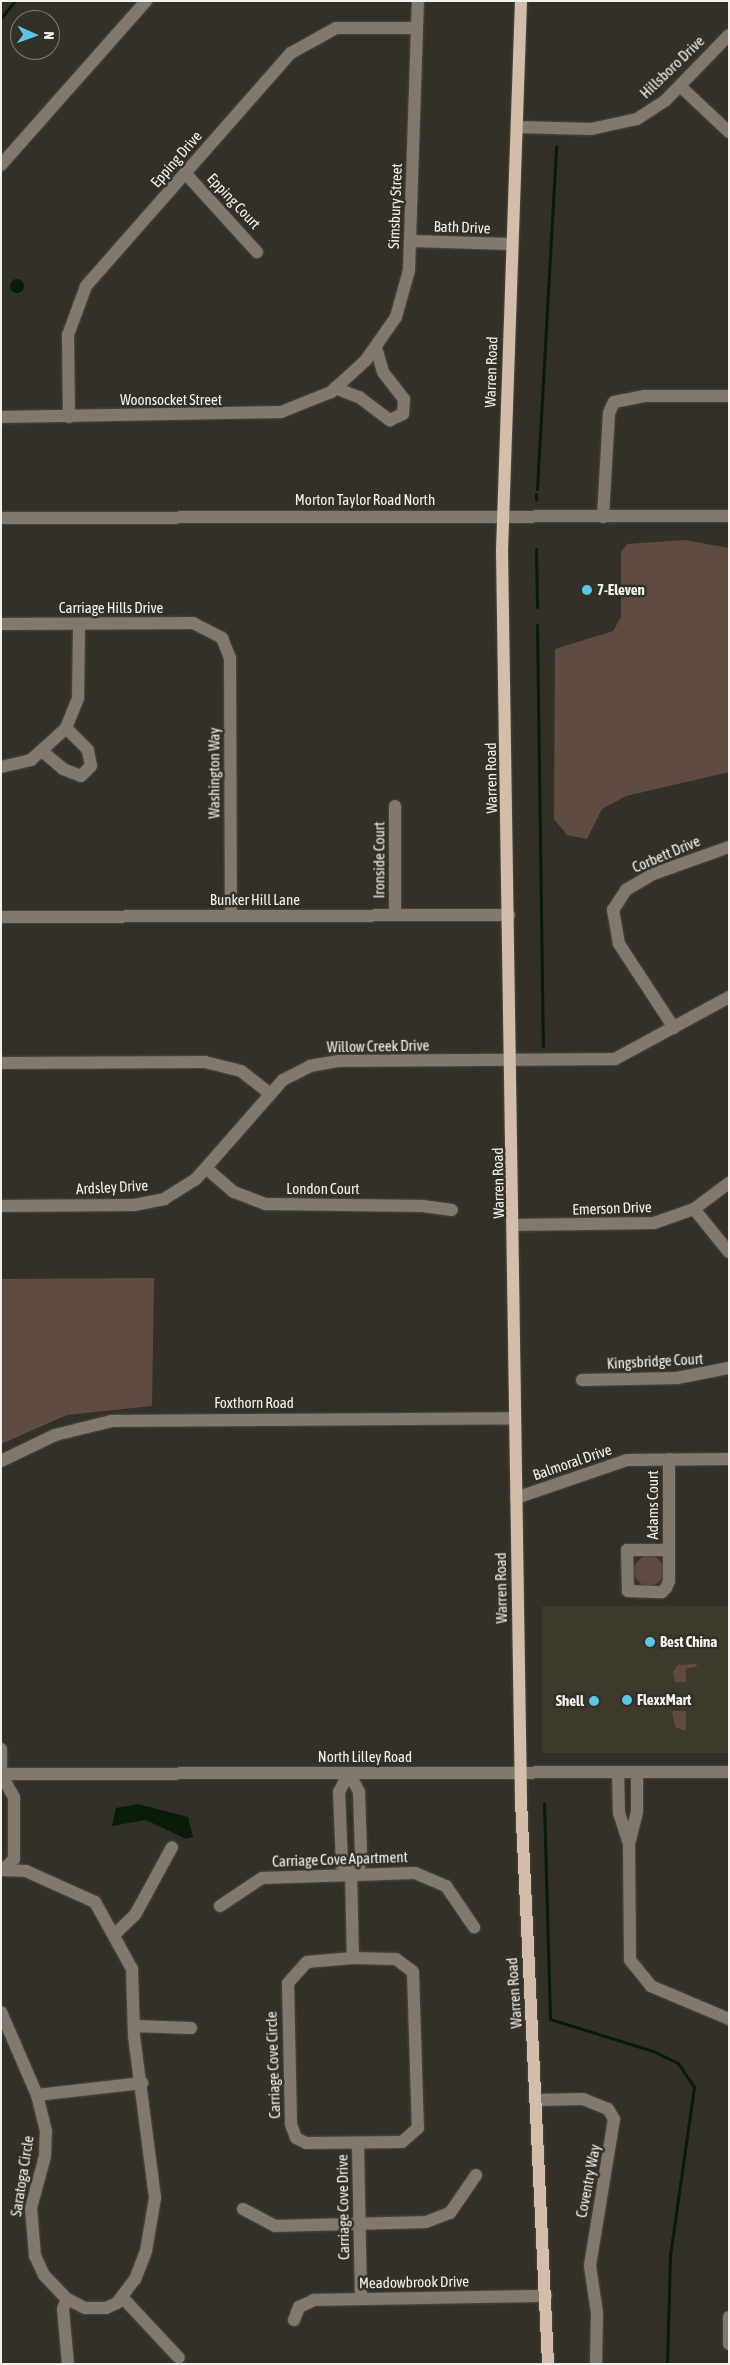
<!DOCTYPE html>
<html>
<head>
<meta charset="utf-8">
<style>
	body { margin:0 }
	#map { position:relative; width:730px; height:2365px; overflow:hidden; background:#333028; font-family:"Asap Condensed",sans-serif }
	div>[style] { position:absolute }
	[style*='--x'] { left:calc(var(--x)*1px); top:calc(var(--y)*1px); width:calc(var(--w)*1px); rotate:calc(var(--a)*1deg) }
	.built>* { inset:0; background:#3e3a2b; transform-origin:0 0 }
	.green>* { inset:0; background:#604b43 }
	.round { border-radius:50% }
	.water>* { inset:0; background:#091b09 }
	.stream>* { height:3px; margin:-1.5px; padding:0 1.5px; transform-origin:1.5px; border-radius:1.5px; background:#091b09 }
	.roads { filter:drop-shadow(0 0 1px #4e4b43) drop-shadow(0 0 1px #4e4b43) }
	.minor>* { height:12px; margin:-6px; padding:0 6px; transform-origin:6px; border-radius:6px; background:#81786e }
	.major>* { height:12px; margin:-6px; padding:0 6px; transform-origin:6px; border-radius:6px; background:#d2beaa }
	.dots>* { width:14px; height:14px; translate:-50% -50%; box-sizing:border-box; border:2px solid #333028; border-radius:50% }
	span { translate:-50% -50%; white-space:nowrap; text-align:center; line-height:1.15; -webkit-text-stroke:5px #333028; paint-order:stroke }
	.street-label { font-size:15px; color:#f3f1ec }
	.poi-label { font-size:15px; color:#f3f1ec; font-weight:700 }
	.left { translate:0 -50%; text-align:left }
	.right { translate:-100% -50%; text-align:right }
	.frame { position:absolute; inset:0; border:2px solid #f3f1ec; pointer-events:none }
	.north { position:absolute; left:10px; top:10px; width:50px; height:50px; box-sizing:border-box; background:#333028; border:1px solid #807d76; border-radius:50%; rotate:92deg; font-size:14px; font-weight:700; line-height:20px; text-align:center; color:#f3f1ec }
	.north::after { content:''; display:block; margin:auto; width:18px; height:22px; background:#5bc7e7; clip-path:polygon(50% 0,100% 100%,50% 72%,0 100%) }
</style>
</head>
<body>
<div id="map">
	<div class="built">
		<i style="left:542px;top:1606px;width:187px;height:147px"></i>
	</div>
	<div class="green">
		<i style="clip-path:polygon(685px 540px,729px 548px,729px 772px,626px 796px,602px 809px,587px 839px,567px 835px,554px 819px,555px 649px,613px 631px,621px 617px,621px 552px,627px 544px)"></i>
		<i style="clip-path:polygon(154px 1278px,152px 1406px,67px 1415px,1px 1444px,1px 1279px)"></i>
		<i class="round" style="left:634px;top:1556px;width:30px;height:30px"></i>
		<i style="clip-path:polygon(678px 1665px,695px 1664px,698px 1666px,686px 1669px,686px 1682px,675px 1682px,673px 1672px)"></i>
		<i style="clip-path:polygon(672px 1711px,686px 1711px,686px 1731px,675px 1727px)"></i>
	</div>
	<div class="water">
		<i class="round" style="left:10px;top:279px;width:14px;height:14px"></i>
		<i style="clip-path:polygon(138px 1804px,188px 1817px,193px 1837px,186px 1839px,146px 1820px,112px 1826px,116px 1808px)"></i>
	</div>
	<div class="stream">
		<i style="--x:1;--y:18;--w:22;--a:-51"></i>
		<i style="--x:537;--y:489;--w:343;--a:-86.8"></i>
		<i style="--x:536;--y:499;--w:5;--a:-90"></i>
		<i style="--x:536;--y:549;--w:58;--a:89"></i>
		<i style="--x:537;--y:625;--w:421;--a:89.2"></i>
		<i style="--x:544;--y:1803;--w:216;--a:88.4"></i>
		<i style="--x:550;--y:2019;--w:108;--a:17.3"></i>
		<i style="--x:653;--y:2051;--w:28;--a:26"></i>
		<i style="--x:678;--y:2063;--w:29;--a:56"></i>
		<i style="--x:694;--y:2087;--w:171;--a:98.1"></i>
		<i style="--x:670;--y:2256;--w:108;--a:91.6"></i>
	</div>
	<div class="roads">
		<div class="minor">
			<i style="--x:680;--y:86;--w:67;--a:43.2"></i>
			<i style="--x:517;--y:127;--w:74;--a:1.5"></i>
			<i style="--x:591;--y:129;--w:47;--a:-12.3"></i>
			<i style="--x:637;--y:119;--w:33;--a:-33"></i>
			<i style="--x:665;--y:101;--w:92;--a:-45.9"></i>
			<i style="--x:1;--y:165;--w:219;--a:-48.5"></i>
			<i style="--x:185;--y:173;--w:107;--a:47.7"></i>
			<i style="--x:410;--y:241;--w:102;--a:1.7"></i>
			<i style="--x:335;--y:388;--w:26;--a:21"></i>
			<i style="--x:359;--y:397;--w:39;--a:37"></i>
			<i style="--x:390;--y:420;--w:14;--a:-25"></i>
			<i style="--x:403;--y:414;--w:15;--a:-86"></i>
			<i style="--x:404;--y:399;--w:34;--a:-128"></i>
			<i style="--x:383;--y:372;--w:25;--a:-106"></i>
			<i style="--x:1;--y:417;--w:280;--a:-1"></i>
			<i style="--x:281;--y:412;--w:54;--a:-21.8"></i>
			<i style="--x:331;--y:392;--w:47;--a:-42.4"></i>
			<i style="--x:366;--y:360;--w:52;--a:-55.1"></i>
			<i style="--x:396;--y:317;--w:49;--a:-74.5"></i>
			<i style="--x:409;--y:270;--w:269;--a:-88.1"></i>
			<i style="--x:69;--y:417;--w:82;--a:-90.7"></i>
			<i style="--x:68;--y:335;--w:52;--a:-69.8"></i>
			<i style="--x:86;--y:286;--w:310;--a:-48.7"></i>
			<i style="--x:291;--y:53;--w:51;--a:-29.1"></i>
			<i style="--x:336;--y:28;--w:81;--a:0"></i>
			<i style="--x:603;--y:517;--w:104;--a:-86.7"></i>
			<i style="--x:609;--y:413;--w:12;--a:-66"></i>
			<i style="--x:614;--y:402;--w:31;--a:-11"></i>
			<i style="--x:644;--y:396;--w:85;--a:0"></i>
			<i style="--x:1;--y:518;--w:728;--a:-0.16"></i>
			<i style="--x:1;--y:624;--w:192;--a:-0.3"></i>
			<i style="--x:193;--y:623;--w:33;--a:27"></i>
			<i style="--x:222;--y:638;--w:22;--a:68"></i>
			<i style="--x:230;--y:658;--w:258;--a:89.8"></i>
			<i style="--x:43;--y:752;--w:26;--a:40"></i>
			<i style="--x:63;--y:769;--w:19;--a:21"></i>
			<i style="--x:81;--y:776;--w:14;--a:-45"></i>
			<i style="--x:91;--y:766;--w:16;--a:-101"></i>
			<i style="--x:88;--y:750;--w:31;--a:-135"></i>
			<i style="--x:1;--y:767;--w:31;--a:-13"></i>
			<i style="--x:31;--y:760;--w:47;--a:-42.4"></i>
			<i style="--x:66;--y:728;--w:31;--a:-68"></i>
			<i style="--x:78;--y:699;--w:75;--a:-89.2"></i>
			<i style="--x:395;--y:806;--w:109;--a:90"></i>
			<i style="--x:1;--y:917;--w:508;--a:-0.23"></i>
			<i style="--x:674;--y:1028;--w:100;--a:-123.2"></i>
			<i style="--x:619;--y:944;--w:35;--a:-100"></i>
			<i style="--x:613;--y:910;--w:24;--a:-57"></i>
			<i style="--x:626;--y:890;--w:31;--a:-31"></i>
			<i style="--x:653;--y:874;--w:81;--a:-19.6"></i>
			<i style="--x:1;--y:1063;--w:204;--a:-0.3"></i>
			<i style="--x:205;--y:1062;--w:37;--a:14"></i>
			<i style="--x:241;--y:1071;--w:37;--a:38"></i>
			<i style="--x:206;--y:1168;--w:37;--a:41"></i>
			<i style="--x:234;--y:1192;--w:34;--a:21"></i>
			<i style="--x:266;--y:1204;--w:157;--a:0.7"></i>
			<i style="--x:423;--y:1206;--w:29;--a:8"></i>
			<i style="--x:1;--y:1206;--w:133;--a:-0.4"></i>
			<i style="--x:134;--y:1205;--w:31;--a:-11"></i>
			<i style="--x:164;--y:1199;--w:38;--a:-32"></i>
			<i style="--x:196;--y:1179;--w:132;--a:-48.7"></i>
			<i style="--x:283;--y:1080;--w:30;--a:-27"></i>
			<i style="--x:310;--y:1066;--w:29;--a:-10"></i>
			<i style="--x:339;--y:1061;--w:276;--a:-0.4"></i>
			<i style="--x:615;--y:1059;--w:130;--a:-28.5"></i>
			<i style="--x:694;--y:1209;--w:55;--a:50.9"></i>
			<i style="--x:515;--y:1225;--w:139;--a:-0.8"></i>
			<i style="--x:654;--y:1223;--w:42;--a:-19.3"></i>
			<i style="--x:694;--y:1209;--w:44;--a:-36.6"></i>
			<i style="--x:582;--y:1380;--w:95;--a:-1.2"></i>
			<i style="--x:677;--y:1378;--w:53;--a:-10.9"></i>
			<i style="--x:1;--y:1461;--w:60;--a:-25.7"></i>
			<i style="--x:55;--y:1435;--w:59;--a:-13.8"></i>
			<i style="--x:112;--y:1421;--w:403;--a:-0.4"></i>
			<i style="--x:516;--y:1498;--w:117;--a:-18.9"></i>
			<i style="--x:627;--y:1460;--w:102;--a:-0.6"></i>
			<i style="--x:669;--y:1550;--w:42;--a:180"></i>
			<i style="--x:627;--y:1550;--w:41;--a:88.6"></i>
			<i style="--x:628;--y:1591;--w:34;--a:2"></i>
			<i style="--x:662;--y:1592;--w:6;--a:-45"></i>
			<i style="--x:666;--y:1588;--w:8;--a:-67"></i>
			<i style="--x:669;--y:1581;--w:122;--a:-90"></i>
			<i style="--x:1;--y:1749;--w:26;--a:90"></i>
			<i style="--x:618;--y:1772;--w:41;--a:88.6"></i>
			<i style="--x:619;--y:1813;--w:32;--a:72"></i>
			<i style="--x:637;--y:1772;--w:40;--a:90"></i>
			<i style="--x:637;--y:1812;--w:32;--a:104"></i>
			<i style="--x:629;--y:1843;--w:117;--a:89.5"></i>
			<i style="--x:630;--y:1960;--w:33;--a:51"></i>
			<i style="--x:651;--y:1986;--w:85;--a:22.9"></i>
			<i style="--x:349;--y:1773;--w:21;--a:118"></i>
			<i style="--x:339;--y:1792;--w:73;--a:87.6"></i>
			<i style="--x:342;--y:1865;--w:11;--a:38"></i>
			<i style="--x:351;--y:1872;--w:86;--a:88.7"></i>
			<i style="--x:349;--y:1773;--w:21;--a:62"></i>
			<i style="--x:359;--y:1792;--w:60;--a:88.1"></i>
			<i style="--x:361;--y:1852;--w:12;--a:95"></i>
			<i style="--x:360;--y:1864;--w:12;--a:138"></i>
			<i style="--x:1;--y:1774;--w:728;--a:-0.16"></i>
			<i style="--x:1;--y:1774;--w:26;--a:61"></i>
			<i style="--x:14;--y:1797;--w:62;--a:90"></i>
			<i style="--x:14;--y:1859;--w:14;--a:135"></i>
			<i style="--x:1;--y:1870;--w:25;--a:2"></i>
			<i style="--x:26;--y:1871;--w:76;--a:24.2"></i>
			<i style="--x:95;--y:1902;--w:77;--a:61.1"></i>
			<i style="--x:132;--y:1969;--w:67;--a:88.3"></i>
			<i style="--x:134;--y:2036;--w:163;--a:82.6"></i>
			<i style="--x:155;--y:2198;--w:54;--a:99.6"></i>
			<i style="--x:146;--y:2251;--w:30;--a:111"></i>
			<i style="--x:135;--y:2279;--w:30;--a:127"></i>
			<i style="--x:117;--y:2303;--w:12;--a:156"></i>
			<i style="--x:106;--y:2308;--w:21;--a:180"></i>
			<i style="--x:85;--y:2308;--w:20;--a:-153"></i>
			<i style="--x:67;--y:2299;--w:33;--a:-134"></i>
			<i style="--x:44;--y:2275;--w:21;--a:-115"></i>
			<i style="--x:35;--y:2256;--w:48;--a:-94.8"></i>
			<i style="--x:31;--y:2208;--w:54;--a:-74.9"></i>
			<i style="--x:45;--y:2156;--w:25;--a:-88"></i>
			<i style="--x:46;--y:2131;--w:37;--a:-104"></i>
			<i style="--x:37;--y:2095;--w:90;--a:-113.4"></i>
			<i style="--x:220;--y:1906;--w:50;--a:-33.7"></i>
			<i style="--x:262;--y:1878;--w:153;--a:-1.9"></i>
			<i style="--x:415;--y:1873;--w:34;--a:23"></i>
			<i style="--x:446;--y:1886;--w:50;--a:55.7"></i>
			<i style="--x:115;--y:1934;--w:28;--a:-44"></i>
			<i style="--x:135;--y:1915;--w:77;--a:-61.4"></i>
			<i style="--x:353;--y:1958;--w:43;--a:1.3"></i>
			<i style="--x:396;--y:1959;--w:21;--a:37"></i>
			<i style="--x:413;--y:1972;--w:156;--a:88.2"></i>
			<i style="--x:418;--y:2128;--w:21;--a:139"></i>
			<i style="--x:402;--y:2142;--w:96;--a:179.4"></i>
			<i style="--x:306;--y:2143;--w:11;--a:-153"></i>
			<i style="--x:296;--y:2138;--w:15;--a:-110"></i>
			<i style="--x:291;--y:2124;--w:141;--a:-91.2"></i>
			<i style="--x:288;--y:1983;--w:28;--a:-48"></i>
			<i style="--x:307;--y:1962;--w:46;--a:-5"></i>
			<i style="--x:134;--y:2026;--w:57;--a:2"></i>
			<i style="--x:37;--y:2095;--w:106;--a:-6.5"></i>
			<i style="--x:536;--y:2100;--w:47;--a:-1.2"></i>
			<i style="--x:583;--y:2099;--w:27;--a:22"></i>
			<i style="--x:608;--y:2109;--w:12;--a:59"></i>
			<i style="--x:614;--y:2119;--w:149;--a:99.3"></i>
			<i style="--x:590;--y:2266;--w:48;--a:81.5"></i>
			<i style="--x:597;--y:2313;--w:51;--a:91.1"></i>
			<i style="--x:358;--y:2144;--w:155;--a:88.9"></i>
			<i style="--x:243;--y:2209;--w:36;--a:28"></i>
			<i style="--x:275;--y:2226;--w:151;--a:-1.5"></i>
			<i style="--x:426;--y:2222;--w:26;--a:-21"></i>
			<i style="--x:450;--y:2213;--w:46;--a:-55.6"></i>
			<i style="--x:122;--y:2297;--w:83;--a:46.9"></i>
			<i style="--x:67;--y:2299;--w:11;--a:112"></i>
			<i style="--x:63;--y:2309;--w:55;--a:84.8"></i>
			<i style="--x:729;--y:2317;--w:27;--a:90"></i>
			<i style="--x:294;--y:2320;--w:14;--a:-69"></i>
			<i style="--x:299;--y:2307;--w:17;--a:-25"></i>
			<i style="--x:314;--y:2300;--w:232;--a:-1"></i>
		</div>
		<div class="major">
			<i style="--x:521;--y:1;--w:549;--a:91.98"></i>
			<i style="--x:502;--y:550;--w:1251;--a:89.13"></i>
			<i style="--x:521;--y:1801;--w:564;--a:87.25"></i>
		</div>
	</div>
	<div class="dots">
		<i style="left:587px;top:590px;background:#5bc7e7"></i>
		<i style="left:650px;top:1642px;background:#5bc7e7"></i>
		<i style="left:627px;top:1700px;background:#5bc7e7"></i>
		<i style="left:594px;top:1701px;background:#5bc7e7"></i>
	</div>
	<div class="street-label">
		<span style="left:672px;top:67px;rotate:-44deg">Hillsboro Drive</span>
		<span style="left:176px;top:159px;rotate:-49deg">Epping Drive</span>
		<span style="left:234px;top:201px;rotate:47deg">Epping Court</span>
		<span style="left:395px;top:206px;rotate:-88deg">Simsbury Street</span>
		<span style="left:462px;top:227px;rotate:2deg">Bath Drive</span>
		<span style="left:491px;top:372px;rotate:-88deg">Warren Road</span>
		<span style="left:171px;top:400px">Woonsocket Street</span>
		<span style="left:365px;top:500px">Morton Taylor Road North</span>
		<span style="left:111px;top:608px">Carriage Hills Drive</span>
		<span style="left:214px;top:773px;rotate:-90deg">Washington Way</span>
		<span style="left:491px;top:778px;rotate:-91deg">Warren Road</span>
		<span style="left:666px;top:854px;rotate:-23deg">Corbett Drive</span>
		<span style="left:379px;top:860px;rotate:-90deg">Ironside Court</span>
		<span style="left:255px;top:900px">Bunker Hill Lane</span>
		<span style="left:378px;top:1046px;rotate:-1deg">Willow Creek Drive</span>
		<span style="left:498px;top:1183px;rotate:-91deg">Warren Road</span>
		<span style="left:112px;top:1187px;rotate:-3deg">Ardsley Drive</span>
		<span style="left:323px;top:1189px">London Court</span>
		<span style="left:612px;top:1208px;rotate:-2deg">Emerson Drive</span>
		<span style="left:655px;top:1361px;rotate:-3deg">Kingsbridge Court</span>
		<span style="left:254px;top:1403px">Foxthorn Road</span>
		<span style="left:572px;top:1462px;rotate:-19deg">Balmoral Drive</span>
		<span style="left:653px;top:1505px;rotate:-90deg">Adams Court</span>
		<span style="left:501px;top:1588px;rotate:-91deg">Warren Road</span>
		<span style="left:365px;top:1757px">North Lilley Road</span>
		<span style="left:340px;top:1859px;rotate:-2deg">Carriage Cove Apartment</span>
		<span style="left:514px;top:1993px;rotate:-94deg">Warren Road</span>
		<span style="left:273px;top:2065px;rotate:-92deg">Carriage Cove Circle</span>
		<span style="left:22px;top:2176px;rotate:-81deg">Saratoga Circle</span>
		<span style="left:588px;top:2181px;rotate:-79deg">Coventry Way</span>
		<span style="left:343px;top:2207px;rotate:-91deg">Carriage Cove Drive</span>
		<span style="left:414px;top:2282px;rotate:-1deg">Meadowbrook Drive</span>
	</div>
	<div class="poi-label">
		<span class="left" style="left:597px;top:590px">7-Eleven</span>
		<span class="left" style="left:660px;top:1642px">Best China</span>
		<span class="left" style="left:637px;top:1700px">FlexxMart</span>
		<span class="right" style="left:584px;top:1701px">Shell</span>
	</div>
	<div class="frame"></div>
	<div class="north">N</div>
</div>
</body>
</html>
